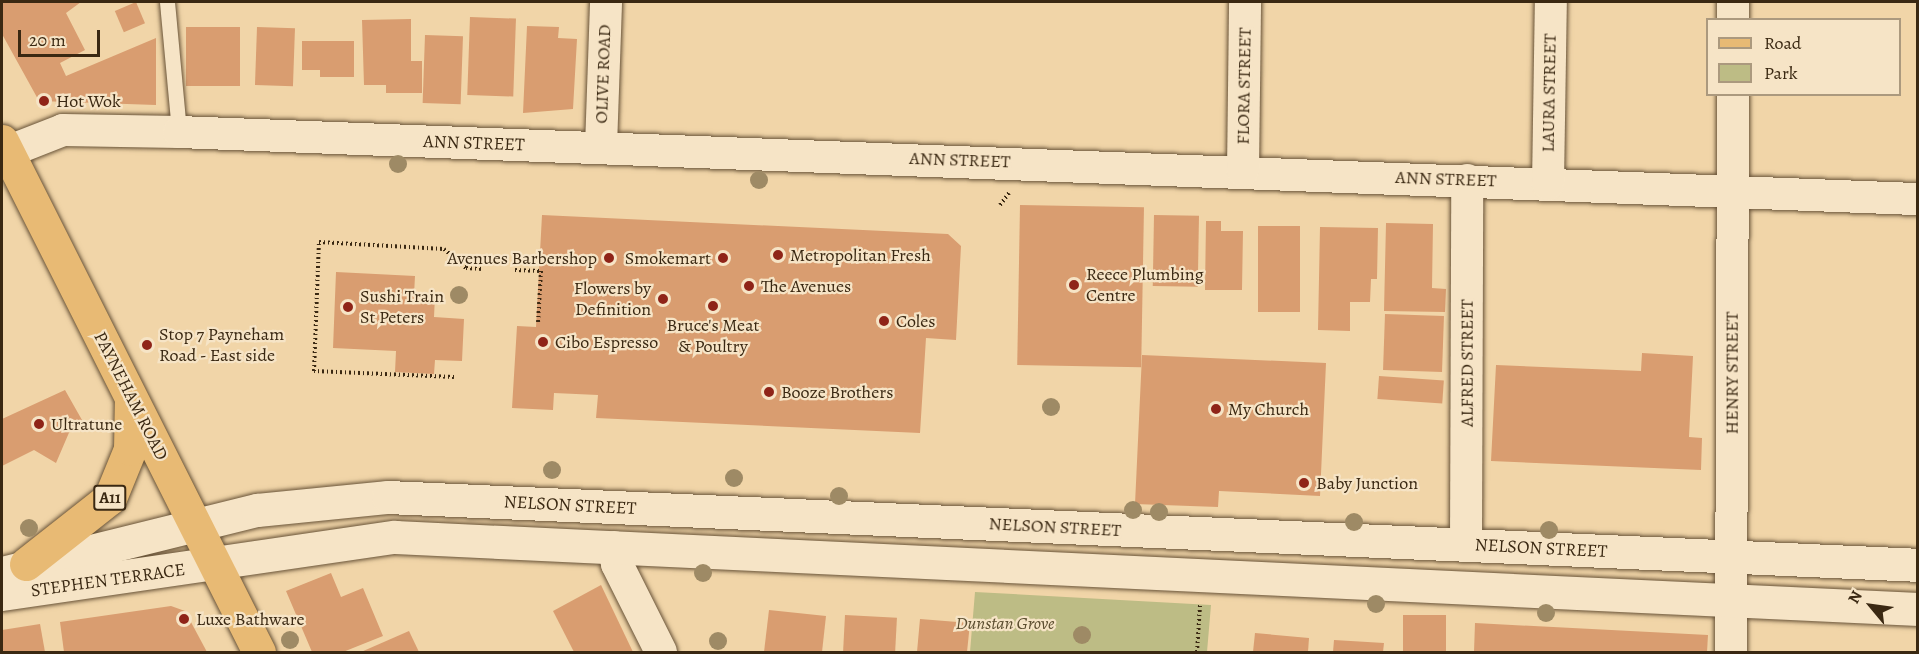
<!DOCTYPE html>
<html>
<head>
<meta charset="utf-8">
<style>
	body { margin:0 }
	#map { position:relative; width:1919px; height:654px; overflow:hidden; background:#f1d5a8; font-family:Alegreya,serif }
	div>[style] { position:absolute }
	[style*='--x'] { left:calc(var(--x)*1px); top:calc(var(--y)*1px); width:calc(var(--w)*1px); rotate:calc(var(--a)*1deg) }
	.green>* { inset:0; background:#bdbc85 }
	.building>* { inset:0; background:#d99d70; transform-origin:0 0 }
	.path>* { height:4px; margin-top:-2px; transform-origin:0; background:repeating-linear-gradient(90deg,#3a2812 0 1.5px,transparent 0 4.5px) }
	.roads { filter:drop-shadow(0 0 2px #685338) drop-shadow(0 0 2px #685338) }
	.service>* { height:15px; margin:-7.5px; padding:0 7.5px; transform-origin:7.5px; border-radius:7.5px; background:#f6e4c6 }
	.minor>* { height:32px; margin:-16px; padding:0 16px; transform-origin:16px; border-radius:16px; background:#f6e4c6 }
	.secondary>* { height:33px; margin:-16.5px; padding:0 16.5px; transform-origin:16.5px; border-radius:16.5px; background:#f6e4c6 }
	.primary>* { height:33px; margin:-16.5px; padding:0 16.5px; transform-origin:16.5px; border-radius:16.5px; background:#e8ba74 }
	.trees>* { width:18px; height:18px; margin:-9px; border-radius:50%; background:#9e8a65 }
	.dots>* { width:16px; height:16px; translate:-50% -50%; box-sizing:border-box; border:3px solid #f6e4c6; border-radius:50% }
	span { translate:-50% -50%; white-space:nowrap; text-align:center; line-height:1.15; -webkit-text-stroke:4.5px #f6e4c6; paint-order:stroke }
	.shield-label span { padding:2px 4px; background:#f6e4c6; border:2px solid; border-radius:4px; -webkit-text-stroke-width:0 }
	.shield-label { font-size:16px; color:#3a2812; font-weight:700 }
	.street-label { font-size:18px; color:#3a2812 }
	.poi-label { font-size:18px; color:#3a2812 }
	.left { translate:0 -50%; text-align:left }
	.right { translate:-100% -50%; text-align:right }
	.park-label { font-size:18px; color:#5b4d2f; font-style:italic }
	.frame { position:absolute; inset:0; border:3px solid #3a2812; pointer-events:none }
	.legend { position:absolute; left:1706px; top:18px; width:195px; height:78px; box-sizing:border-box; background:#f6e4c6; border:2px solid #ab997e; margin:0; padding:8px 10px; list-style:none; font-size:18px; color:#3a2812 }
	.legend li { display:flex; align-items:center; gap:12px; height:30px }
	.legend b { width:30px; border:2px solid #ab997e }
	.north { position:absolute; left:1841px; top:576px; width:60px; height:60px; -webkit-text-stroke:4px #f6e4c6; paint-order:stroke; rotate:299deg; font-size:16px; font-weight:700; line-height:24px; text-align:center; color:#3a2812 }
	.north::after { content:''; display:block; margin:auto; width:21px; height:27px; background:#3a2812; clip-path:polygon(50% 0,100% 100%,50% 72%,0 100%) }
	.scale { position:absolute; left:18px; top:30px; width:82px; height:27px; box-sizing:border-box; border:3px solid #3a2812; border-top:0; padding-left:8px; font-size:18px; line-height:21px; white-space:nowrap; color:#3a2812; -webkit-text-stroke:4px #f6e4c6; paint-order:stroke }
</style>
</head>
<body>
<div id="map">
	<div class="green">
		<i style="clip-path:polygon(975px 592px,1211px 605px,1207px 652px,970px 652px)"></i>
	</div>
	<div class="building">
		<i style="clip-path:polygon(2px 2px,81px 2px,66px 13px,85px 50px,60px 63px,66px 76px,156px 38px,156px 105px,39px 101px,2px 34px)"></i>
		<i style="left:136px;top:2px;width:23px;height:23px;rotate:67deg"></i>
		<i style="left:470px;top:17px;width:46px;height:78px;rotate:2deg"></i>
		<i style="clip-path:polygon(411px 19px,411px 61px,422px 61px,422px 93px,386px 93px,386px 85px,364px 85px,362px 20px)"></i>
		<i style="clip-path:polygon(527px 26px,559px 27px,558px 38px,577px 39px,573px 109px,523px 113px)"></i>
		<i style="left:240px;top:27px;width:59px;height:54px;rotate:90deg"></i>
		<i style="left:257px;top:27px;width:38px;height:58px;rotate:2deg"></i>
		<i style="left:425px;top:35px;width:38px;height:68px;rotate:2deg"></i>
		<i style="clip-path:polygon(302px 41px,354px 41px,354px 77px,320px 77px,320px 70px,302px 70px)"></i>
		<i style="left:1020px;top:205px;width:124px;height:160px;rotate:1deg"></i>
		<i style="clip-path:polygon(542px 215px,948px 234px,961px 246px,956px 340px,926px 338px,920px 433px,596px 418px,598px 395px,554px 393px,553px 410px,512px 408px,517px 326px,536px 327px)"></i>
		<i style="left:1154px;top:215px;width:45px;height:71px;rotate:1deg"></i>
		<i style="clip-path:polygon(1206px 221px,1221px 221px,1221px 231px,1243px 231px,1242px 290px,1205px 290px)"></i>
		<i style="clip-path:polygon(1386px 223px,1433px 224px,1432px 288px,1446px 289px,1445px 312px,1384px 311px)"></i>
		<i style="left:1258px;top:226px;width:42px;height:86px"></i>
		<i style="clip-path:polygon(1320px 227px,1378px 228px,1377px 279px,1371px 279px,1370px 302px,1350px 302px,1350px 331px,1318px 330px)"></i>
		<i style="clip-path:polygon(336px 272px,415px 276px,414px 295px,435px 296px,434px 317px,464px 319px,462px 361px,435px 360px,434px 374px,395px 372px,396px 351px,333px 348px)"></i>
		<i style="left:1385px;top:314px;width:59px;height:56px;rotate:2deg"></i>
		<i style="clip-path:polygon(1642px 353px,1693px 356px,1689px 437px,1702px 438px,1701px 470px,1491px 461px,1496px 365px,1641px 371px)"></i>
		<i style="clip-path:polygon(1142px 355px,1326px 363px,1320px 496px,1219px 491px,1218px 507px,1135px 504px)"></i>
		<i style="left:1379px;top:376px;width:65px;height:23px;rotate:4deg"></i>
		<i style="clip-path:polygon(65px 390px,82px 420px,71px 428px,56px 463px,34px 450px,2px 466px,2px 419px)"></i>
		<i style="clip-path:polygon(331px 573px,341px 597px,363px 588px,383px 636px,343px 652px,312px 652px,286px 591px)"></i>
		<i style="clip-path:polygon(601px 585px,633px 652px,574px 652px,553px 611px)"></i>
		<i style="clip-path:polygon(171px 606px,185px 611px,207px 652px,64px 652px,60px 622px)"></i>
		<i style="clip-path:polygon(769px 610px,826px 616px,822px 652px,764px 652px)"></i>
		<i style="left:845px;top:615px;width:52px;height:37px;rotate:3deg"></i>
		<i style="left:1403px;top:615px;width:43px;height:37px"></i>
		<i style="clip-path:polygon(920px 619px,970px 623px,967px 652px,917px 652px)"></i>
		<i style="clip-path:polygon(1475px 623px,1708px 635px,1707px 652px,1474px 652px)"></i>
		<i style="clip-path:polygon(40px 624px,45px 652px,2px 652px,2px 630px)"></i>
		<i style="clip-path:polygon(409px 631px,419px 652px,361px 652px)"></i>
		<i style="clip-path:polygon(1255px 633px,1309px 638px,1308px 652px,1253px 652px)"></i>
		<i style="clip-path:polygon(1334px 640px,1384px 643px,1383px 652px,1333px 652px)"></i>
	</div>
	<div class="path">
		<i style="--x:1000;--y:205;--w:15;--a:-53"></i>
		<i style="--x:515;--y:270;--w:26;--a:2"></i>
		<i style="--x:541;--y:271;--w:52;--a:93.3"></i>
		<i style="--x:454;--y:377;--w:140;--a:-177.5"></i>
		<i style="--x:314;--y:371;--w:129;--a:-87.8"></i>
		<i style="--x:319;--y:242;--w:125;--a:3.2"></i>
		<i style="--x:444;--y:249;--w:29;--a:41"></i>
		<i style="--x:466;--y:268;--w:17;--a:3"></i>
		<i style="--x:1197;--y:652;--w:47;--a:-86.3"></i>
	</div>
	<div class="roads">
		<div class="service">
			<i style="--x:167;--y:2;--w:131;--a:84.7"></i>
		</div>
		<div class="minor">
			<i style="--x:1733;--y:20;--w:18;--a:-90"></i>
			<i style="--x:601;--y:147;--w:145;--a:-88"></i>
			<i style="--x:7;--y:152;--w:60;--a:-21.4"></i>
			<i style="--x:63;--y:130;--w:116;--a:1"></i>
			<i style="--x:179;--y:132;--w:1740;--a:2.21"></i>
			<i style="--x:1243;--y:171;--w:169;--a:-89.3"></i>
			<i style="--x:1548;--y:184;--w:182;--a:-89.1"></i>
			<i style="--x:1466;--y:545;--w:365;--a:-89.8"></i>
			<i style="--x:614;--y:547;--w:17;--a:80"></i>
			<i style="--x:617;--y:564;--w:98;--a:63.4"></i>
			<i style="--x:1731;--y:652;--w:558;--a:-89.79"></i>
		</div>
		<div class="secondary">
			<i style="--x:2;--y:573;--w:263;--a:-13.9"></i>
			<i style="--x:257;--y:510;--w:132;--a:-5.7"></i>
			<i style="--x:388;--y:497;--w:1532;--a:2.54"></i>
			<i style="--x:2;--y:594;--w:397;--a:-8.3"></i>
			<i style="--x:395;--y:537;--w:1525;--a:2.71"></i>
		</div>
		<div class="primary">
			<i style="--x:2;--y:141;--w:572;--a:63.3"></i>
			<i style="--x:26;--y:564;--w:107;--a:-38.2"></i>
			<i style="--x:110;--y:498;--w:53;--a:-67.8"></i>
			<i style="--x:130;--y:449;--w:50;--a:-88.9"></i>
		</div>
	</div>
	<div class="trees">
		<i style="left:398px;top:164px"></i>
		<i style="left:759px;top:180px"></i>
		<i style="left:459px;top:295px"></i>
		<i style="left:1051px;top:407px"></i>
		<i style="left:552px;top:470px"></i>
		<i style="left:734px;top:478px"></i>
		<i style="left:839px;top:496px"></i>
		<i style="left:1133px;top:510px"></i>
		<i style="left:1159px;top:512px"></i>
		<i style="left:1354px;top:522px"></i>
		<i style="left:29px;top:528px"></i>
		<i style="left:1549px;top:530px"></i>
		<i style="left:703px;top:573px"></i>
		<i style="left:1376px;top:604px"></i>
		<i style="left:1546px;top:613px"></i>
		<i style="left:1082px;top:635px"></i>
		<i style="left:290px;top:640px"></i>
		<i style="left:718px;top:641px"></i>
	</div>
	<div class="dots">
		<i style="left:44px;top:101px;background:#8f2418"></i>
		<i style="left:778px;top:255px;background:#8f2418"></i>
		<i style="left:609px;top:258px;background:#8f2418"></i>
		<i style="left:723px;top:258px;background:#8f2418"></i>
		<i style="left:1074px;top:285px;background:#8f2418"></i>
		<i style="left:749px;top:286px;background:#8f2418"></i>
		<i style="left:663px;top:299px;background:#8f2418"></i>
		<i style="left:713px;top:306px;background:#8f2418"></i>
		<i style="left:348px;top:307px;background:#8f2418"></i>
		<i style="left:884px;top:321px;background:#8f2418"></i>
		<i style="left:543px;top:342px;background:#8f2418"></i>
		<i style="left:147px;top:345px;background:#8f2418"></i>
		<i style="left:769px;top:392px;background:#8f2418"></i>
		<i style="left:1216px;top:409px;background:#8f2418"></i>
		<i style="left:39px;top:424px;background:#8f2418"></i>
		<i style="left:1304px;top:483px;background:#8f2418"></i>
		<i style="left:184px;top:619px;background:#8f2418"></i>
	</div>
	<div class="shield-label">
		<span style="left:110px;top:498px">A11</span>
	</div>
	<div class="street-label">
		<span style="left:603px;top:74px;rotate:-88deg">OLIVE ROAD</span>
		<span style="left:1244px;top:86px;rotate:-89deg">FLORA STREET</span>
		<span style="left:1549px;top:93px;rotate:-89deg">LAURA STREET</span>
		<span style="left:474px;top:143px;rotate:2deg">ANN STREET</span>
		<span style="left:960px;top:160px;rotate:2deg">ANN STREET</span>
		<span style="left:1446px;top:179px;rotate:2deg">ANN STREET</span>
		<span style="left:1467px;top:363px;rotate:-90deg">ALFRED STREET</span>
		<span style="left:1732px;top:373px;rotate:-90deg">HENRY STREET</span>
		<span style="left:131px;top:396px;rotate:63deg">PAYNEHAM ROAD</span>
		<span style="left:570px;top:505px;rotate:3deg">NELSON STREET</span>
		<span style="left:1055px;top:527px;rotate:3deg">NELSON STREET</span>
		<span style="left:1541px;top:548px;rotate:3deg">NELSON STREET</span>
		<span style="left:108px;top:580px;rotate:-8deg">STEPHEN TERRACE</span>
	</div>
	<div class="poi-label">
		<span class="left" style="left:56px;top:101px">Hot Wok</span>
		<span class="left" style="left:790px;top:255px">Metropolitan Fresh</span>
		<span class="right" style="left:597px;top:258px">Avenues Barbershop</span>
		<span class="right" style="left:711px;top:258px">Smokemart</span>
		<span class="left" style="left:1086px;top:285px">Reece Plumbing<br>Centre</span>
		<span class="left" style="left:761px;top:286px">The Avenues</span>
		<span class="right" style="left:651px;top:299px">Flowers by<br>Definition</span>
		<span class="left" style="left:360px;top:307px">Sushi Train<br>St Peters</span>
		<span class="left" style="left:896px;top:321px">Coles</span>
		<span style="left:713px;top:336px">Bruce's Meat<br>&amp; Poultry</span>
		<span class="left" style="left:159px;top:345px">Stop 7 Payneham<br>Road - East side</span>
		<span class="left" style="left:555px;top:342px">Cibo Espresso</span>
		<span class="left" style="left:781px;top:392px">Booze Brothers</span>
		<span class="left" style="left:1228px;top:409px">My Church</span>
		<span class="left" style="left:51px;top:424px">Ultratune</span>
		<span class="left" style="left:1316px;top:483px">Baby Junction</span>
		<span class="left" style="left:196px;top:619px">Luxe Bathware</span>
	</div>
	<div class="park-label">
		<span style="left:1005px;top:623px">Dunstan Grove</span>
	</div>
	<div class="frame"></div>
	<ul class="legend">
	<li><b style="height:8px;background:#e8ba74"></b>Road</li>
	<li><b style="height:16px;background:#bdbc85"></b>Park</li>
	</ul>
	<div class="north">N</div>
	<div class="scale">20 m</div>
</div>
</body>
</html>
